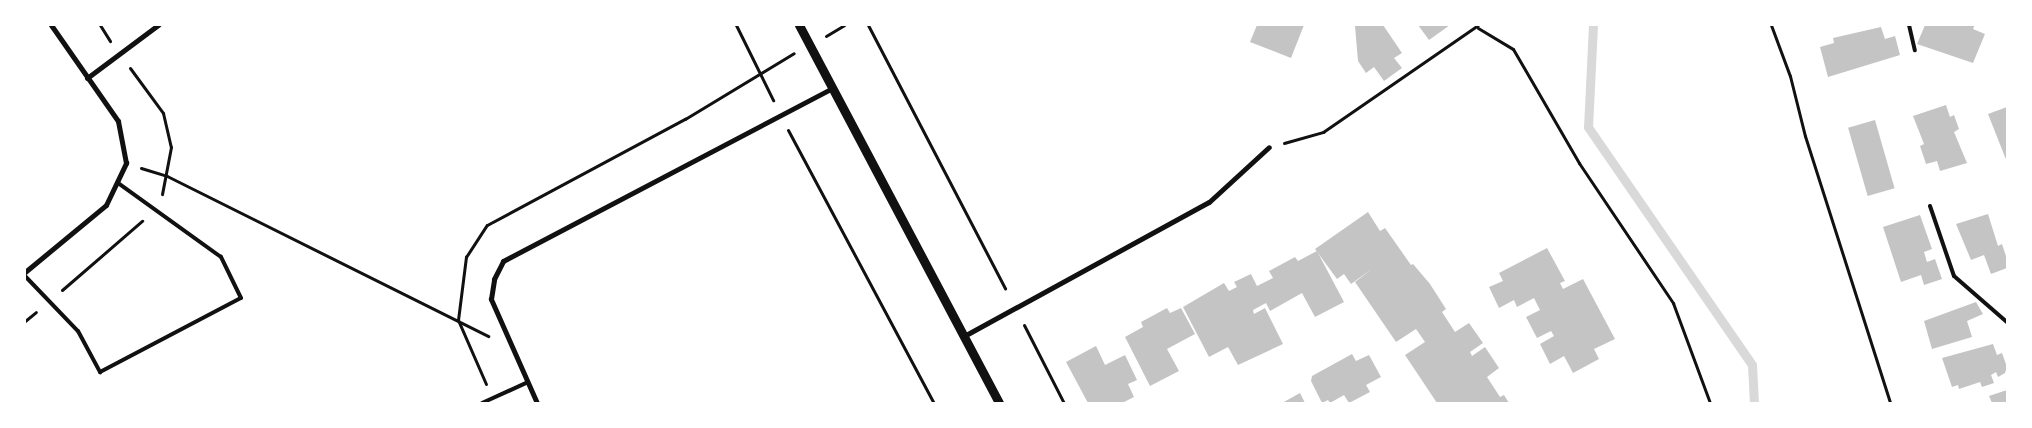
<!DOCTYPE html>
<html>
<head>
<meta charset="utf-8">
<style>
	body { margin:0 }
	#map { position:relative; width:2032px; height:428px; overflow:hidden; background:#fff; font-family:Merriweather,serif }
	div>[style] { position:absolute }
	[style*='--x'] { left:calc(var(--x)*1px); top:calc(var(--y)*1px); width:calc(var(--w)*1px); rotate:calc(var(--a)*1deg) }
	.stream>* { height:9px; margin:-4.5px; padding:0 4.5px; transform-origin:4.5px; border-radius:4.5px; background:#d9d9d9 }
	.building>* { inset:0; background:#c4c4c4; transform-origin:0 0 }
	.path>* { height:3px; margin:-1.5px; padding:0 1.5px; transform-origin:1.5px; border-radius:1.5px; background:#111 }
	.service>* { height:4px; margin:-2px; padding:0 2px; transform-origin:2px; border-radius:2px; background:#111 }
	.minor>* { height:5px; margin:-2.5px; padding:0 2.5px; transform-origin:2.5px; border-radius:2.5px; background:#111 }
	.tertiary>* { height:9px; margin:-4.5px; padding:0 4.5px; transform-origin:4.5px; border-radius:4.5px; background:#111 }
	span { translate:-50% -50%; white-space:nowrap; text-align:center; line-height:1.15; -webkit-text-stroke:5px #fff; paint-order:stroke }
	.frame { position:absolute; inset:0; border:26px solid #fff; pointer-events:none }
</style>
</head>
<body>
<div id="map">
	<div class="stream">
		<i style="--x:1593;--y:25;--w:102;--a:92.8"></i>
		<i style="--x:1588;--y:127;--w:289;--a:55.4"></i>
		<i style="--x:1752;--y:365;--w:38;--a:87"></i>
	</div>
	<div class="building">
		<i style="clip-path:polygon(1257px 25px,1304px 25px,1291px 58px,1250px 42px)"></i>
		<i style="clip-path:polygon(1383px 25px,1402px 53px,1394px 58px,1402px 68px,1384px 81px,1374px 67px,1366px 73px,1358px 61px,1355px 26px)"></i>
		<i style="clip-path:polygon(1418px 25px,1450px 25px,1429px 40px)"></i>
		<i style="clip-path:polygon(1925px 25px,1975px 25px,1973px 29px,1985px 34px,1973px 63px,1917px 44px)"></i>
		<i style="clip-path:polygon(1881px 27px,1885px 39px,1895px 36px,1900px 55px,1828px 77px,1820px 47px,1834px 43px,1833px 38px)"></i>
		<i style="clip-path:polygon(1946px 105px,1950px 117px,1954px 115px,1959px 129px,1954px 132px,1967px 163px,1940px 171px,1937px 161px,1926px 164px,1920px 146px,1924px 144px,1913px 116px)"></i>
		<i style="clip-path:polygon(2007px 107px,2007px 162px,1988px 114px)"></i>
		<i style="left:1875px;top:120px;width:71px;height:28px;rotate:74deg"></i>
		<i style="clip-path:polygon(1368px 212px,1380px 231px,1385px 228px,1411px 265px,1413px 264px,1430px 284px,1446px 309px,1442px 312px,1455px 332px,1469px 323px,1483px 343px,1470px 352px,1472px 356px,1485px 347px,1499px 368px,1487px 377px,1500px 397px,1504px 395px,1509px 403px,1437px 403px,1405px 355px,1425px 342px,1416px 329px,1396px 342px,1355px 282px,1373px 268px,1351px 284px,1344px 274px,1337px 279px,1315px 249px)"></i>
		<i style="clip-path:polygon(1988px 214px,1998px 246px,2002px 244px,2007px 259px,2007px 268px,1991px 274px,1984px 255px,1971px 260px,1956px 224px)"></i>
		<i style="clip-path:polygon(1920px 215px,1932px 249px,1924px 252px,1927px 262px,1935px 259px,1942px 279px,1924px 285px,1921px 275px,1901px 282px,1883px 227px)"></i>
		<i style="clip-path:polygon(1547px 248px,1565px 281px,1560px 283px,1563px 289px,1583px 279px,1615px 339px,1594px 349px,1599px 359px,1573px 373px,1564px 356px,1550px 364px,1540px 344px,1554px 336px,1551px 331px,1537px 338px,1526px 317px,1540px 310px,1534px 298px,1517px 307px,1514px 300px,1499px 308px,1489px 287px,1503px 281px,1499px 273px)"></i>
		<i style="clip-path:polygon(1317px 251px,1344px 302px,1315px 317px,1302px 293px,1270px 311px,1266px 303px,1253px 310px,1254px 314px,1265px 308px,1283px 344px,1238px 365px,1228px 347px,1209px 357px,1183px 307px,1224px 283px,1229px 291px,1237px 287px,1234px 282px,1251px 274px,1257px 286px,1273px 278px,1269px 271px,1295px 257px,1298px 261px)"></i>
		<i style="clip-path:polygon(1976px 302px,1983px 314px,1967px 321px,1972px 337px,1932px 349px,1924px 321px)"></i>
		<i style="clip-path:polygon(1167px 308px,1170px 313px,1181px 308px,1195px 334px,1167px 349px,1179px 371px,1150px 386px,1125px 337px,1143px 327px,1141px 322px)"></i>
		<i style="clip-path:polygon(1993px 344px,1997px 355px,2002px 353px,2007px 367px,2005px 373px,1998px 377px,1996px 372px,1991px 375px,1994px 383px,1982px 387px,1980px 382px,1959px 389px,1958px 385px,1952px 387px,1942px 358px)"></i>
		<i style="clip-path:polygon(1096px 346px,1105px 365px,1125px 355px,1137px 380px,1128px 384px,1134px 397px,1122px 403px,1088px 403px,1066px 362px)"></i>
		<i style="clip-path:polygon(1352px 354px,1356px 361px,1369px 355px,1381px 377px,1366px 385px,1370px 392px,1349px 403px,1344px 395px,1330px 403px,1328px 400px,1322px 403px,1311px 381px,1312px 376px)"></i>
		<i style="clip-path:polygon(2007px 390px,2007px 403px,1992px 403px,1989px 396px)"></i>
		<i style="clip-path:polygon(1300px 393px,1305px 403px,1282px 403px)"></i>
	</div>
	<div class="path">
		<i style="--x:100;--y:25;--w:19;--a:58"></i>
		<i style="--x:736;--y:25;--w:84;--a:63.7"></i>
		<i style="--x:868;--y:25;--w:297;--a:62.5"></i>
		<i style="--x:1771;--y:25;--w:54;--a:69.6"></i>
		<i style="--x:1790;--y:76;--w:62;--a:76"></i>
		<i style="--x:1805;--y:136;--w:280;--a:72.3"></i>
		<i style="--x:1478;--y:28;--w:41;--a:31"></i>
		<i style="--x:1513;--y:49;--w:132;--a:59.9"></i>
		<i style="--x:1579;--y:163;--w:169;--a:56.1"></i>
		<i style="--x:1673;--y:303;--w:107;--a:69.7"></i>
		<i style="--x:826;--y:36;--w:21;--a:-31"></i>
		<i style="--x:130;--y:68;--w:56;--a:53.7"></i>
		<i style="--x:163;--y:113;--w:35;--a:77"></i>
		<i style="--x:171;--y:147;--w:48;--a:100.8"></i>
		<i style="--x:788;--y:130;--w:310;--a:61.9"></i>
		<i style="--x:1284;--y:143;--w:41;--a:-15.8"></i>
		<i style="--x:1323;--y:132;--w:188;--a:-34.6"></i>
		<i style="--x:141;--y:168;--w:27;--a:17"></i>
		<i style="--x:167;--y:176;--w:359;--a:26.5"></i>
		<i style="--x:62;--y:290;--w:106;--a:-40.8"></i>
		<i style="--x:25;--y:321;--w:14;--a:-39"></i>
		<i style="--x:1024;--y:325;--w:88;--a:62.9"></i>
		<i style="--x:486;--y:384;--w:70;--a:-113.6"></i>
		<i style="--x:458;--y:320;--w:64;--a:-82.8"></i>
		<i style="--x:466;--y:257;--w:38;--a:-57"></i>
		<i style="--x:487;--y:225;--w:225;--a:-28.2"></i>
		<i style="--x:685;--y:119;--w:127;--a:-31.2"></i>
	</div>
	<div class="service">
		<i style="--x:1909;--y:25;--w:26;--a:77"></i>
		<i style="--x:1930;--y:206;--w:74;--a:71.1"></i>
		<i style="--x:1954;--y:276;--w:70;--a:41"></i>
		<i style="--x:25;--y:276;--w:76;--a:46.1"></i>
		<i style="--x:78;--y:331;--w:47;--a:61.8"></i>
		<i style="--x:100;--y:372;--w:159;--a:-27.7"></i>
		<i style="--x:241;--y:298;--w:46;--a:-116"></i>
		<i style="--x:221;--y:257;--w:127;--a:-144.3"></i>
		<i style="--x:482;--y:403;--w:48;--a:-24.4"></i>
	</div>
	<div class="minor">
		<i style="--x:87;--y:78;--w:89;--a:-36.7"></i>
		<i style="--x:25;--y:272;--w:105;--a:-39.6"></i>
		<i style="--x:106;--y:205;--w:47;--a:-64.5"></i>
		<i style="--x:126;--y:163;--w:43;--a:-100.8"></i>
		<i style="--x:118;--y:121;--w:117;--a:-124.9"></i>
		<i style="--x:964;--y:336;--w:279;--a:-28.7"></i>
		<i style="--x:1209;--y:202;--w:81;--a:-42.5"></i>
		<i style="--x:537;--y:403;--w:114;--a:-113.9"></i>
		<i style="--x:491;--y:299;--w:20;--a:-81"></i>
		<i style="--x:494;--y:279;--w:20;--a:-63"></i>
		<i style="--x:503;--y:261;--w:373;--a:-27.7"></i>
	</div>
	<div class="tertiary">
		<i style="--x:799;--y:25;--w:428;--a:62.1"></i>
	</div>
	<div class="frame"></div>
</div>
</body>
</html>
